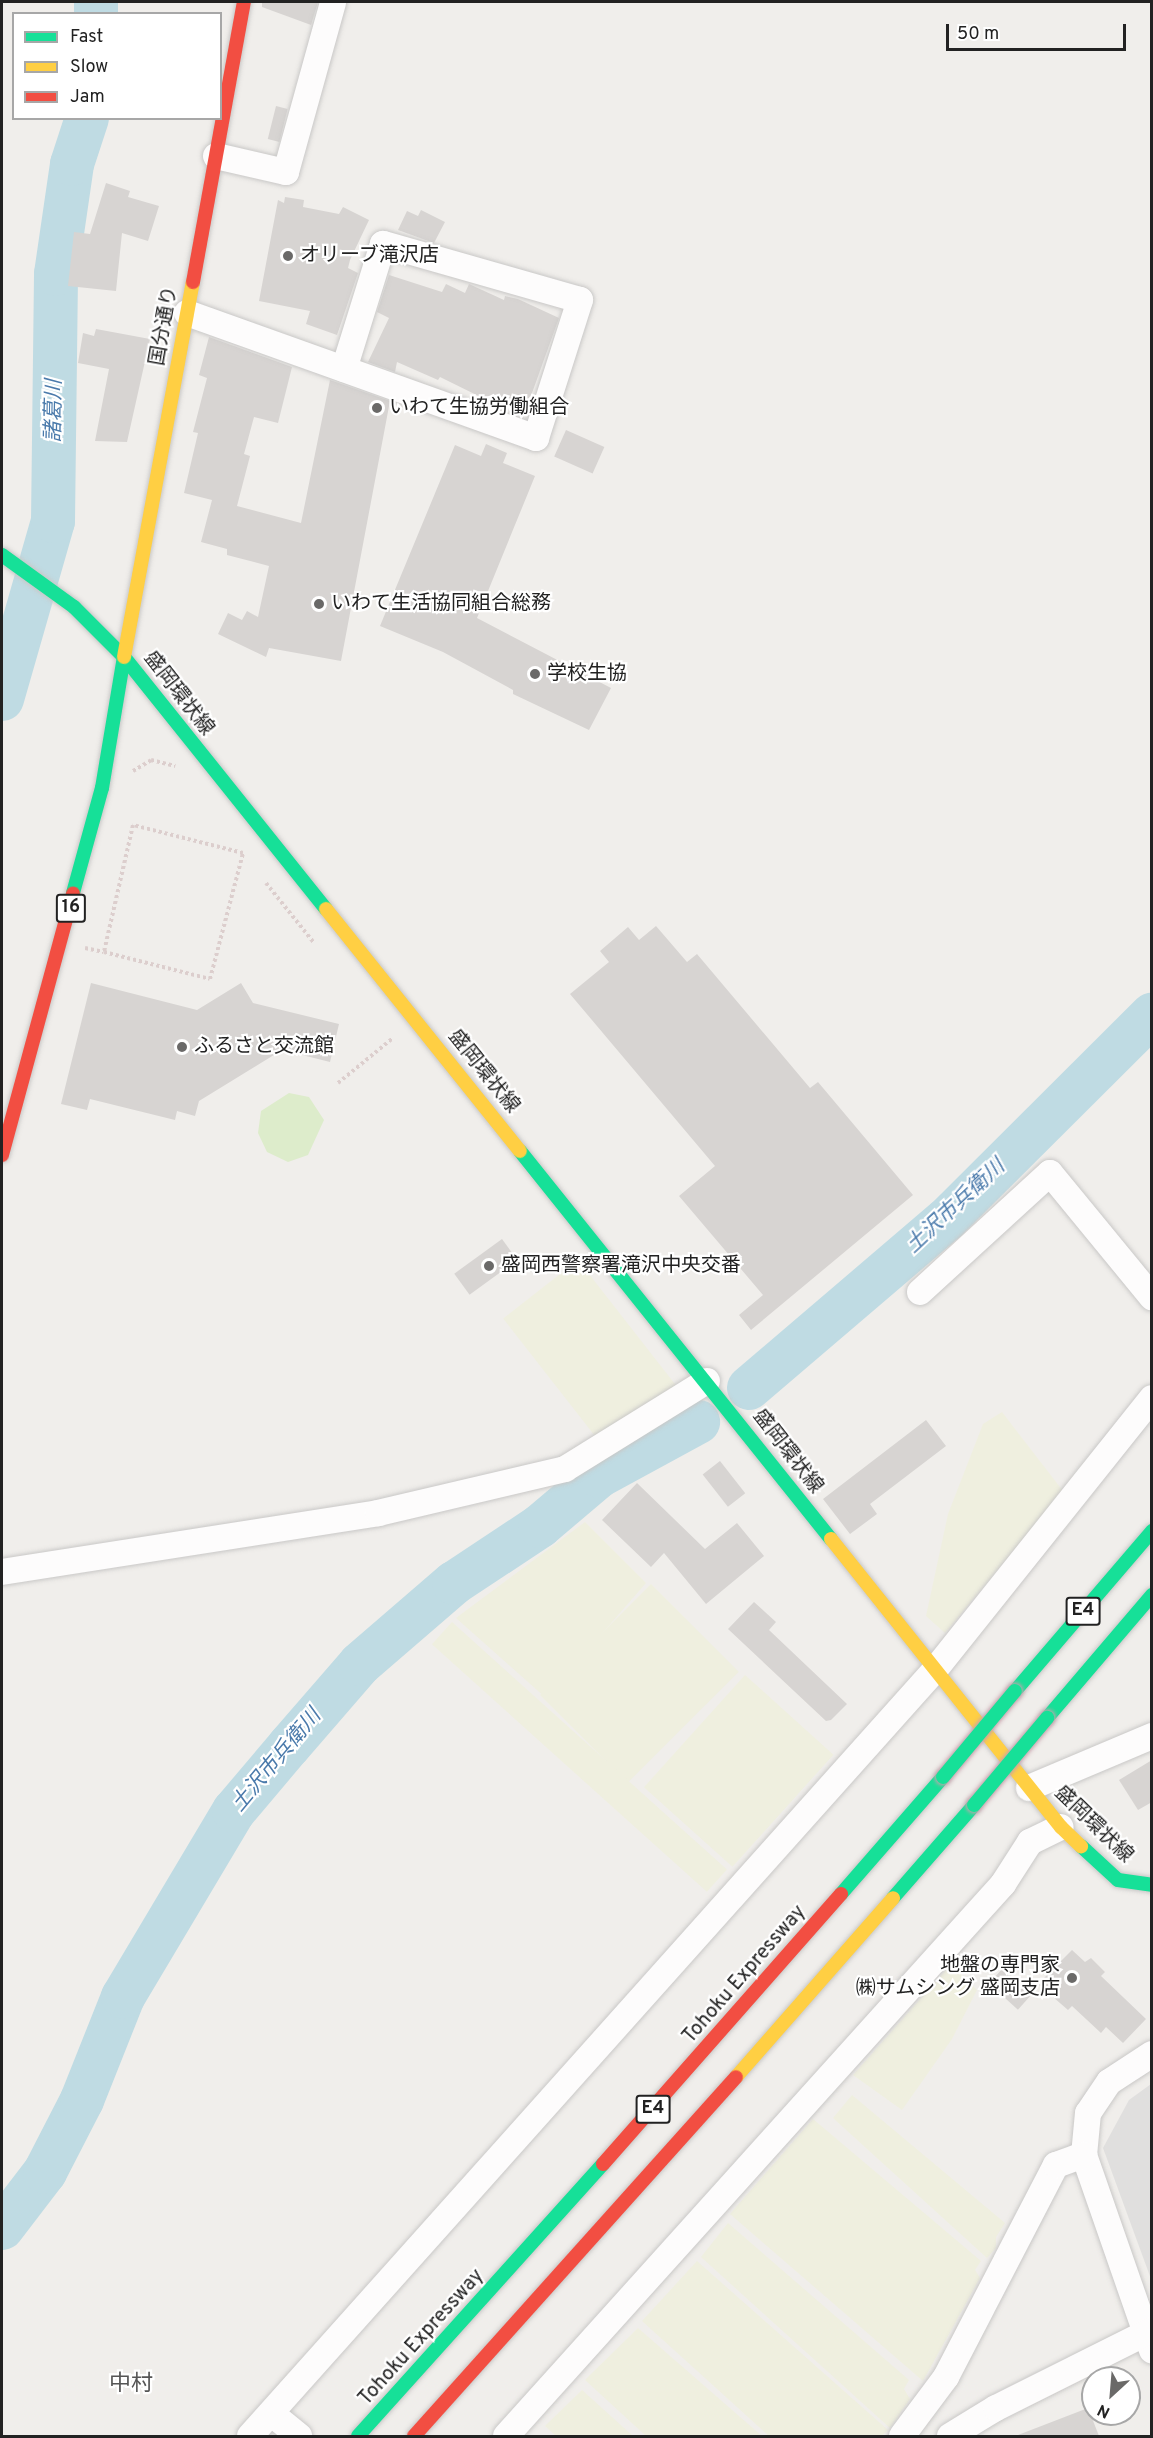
<!DOCTYPE html>
<html>
<head>
<meta charset="utf-8">
<style>
	body { margin:0 }
	#map { position:relative; width:1153px; height:2438px; overflow:hidden; background:#f0eeeb; font-family:Overpass,"Noto Sans JP",sans-serif }
	div>[style] { position:absolute }
	[style*='--x'] { left:calc(var(--x)*1px); top:calc(var(--y)*1px); width:calc(var(--w)*1px); rotate:calc(var(--a)*1deg) }
	.farmland>* { inset:0; background:#efefdf; transform-origin:0 0 }
	.grass>* { inset:0; background:#ddeccb }
	.parking>* { inset:0; background:#e0dfde }
	.river>* { height:44px; margin:-22px; padding:0 22px; transform-origin:22px; border-radius:22px; background:#bfdbe3 }
	.building>* { inset:0; background:#d7d4d2; transform-origin:0 0 }
	.path>* { height:4px; margin-top:-2px; transform-origin:0; background:repeating-linear-gradient(90deg,#dccecd 0 3px,transparent 0 6px) }
	.roads { filter:drop-shadow(0 0 2px #c9c8c7) drop-shadow(0 0 2px #c9c8c7) }
	.street>* { height:26px; margin:-13px; padding:0 13px; transform-origin:13px; border-radius:13px; background:#fdfcfc }
	.fast>* { height:14px; margin:-7px; padding:0 7px; transform-origin:7px; border-radius:7px; background:#16e098 }
	.slow>* { height:14px; margin:-7px; padding:0 7px; transform-origin:7px; border-radius:7px; background:#ffcf43 }
	.jam>* { height:14px; margin:-7px; padding:0 7px; transform-origin:7px; border-radius:7px; background:#f24e42 }
	.bridges { filter:drop-shadow(0 0 2px #c5a2ac) drop-shadow(0 0 2px #c5a2ac) }
	.fast-bridge>* { height:14px; margin:-7px; padding:0 7px; transform-origin:7px; border-radius:7px; background:#16e098 }
	.dots>* { width:16px; height:16px; translate:-50% -50%; box-sizing:border-box; border:3px solid #fff; border-radius:50% }
	span { translate:-50% -50%; white-space:nowrap; text-align:center; line-height:1.15; -webkit-text-stroke:4.5px #fff; paint-order:stroke }
	.shield-label span { padding:2px 4px; background:#fff; border:2px solid; border-radius:4px; -webkit-text-stroke-width:0 }
	.shield-label { font-size:18px; color:#222; font-weight:700 }
	.poi-label { font-size:20px; color:#222 }
	.left { translate:0 -50%; text-align:left }
	.right { translate:-100% -50%; text-align:right }
	.street-label { font-size:20px; color:#222 }
	.water-label { font-size:21px; color:#4a7aab; font-style:italic }
	.quarter-label { font-size:22px; color:#555 }
	.frame { position:absolute; inset:0; border:3px solid #222; pointer-events:none }
	.legend { position:absolute; left:12px; top:12px; width:210px; height:108px; box-sizing:border-box; background:#fff; border:2px solid #a7a7a7; margin:0; padding:8px 10px; list-style:none; font-size:18px; color:#222 }
	.legend li { display:flex; align-items:center; gap:12px; height:30px }
	.legend b { width:30px; border:2px solid #a7a7a7 }
	.north { position:absolute; left:1081px; top:2366px; width:60px; height:60px; box-sizing:border-box; background:#fff; border:2px solid #a7a7a7; border-radius:50%; rotate:206deg; font-size:16px; font-weight:700; line-height:24px; text-align:center; color:#222 }
	.north::after { content:''; display:block; margin:auto; width:21px; height:27px; background:#6a6968; clip-path:polygon(50% 0,100% 100%,50% 72%,0 100%) }
	.scale { position:absolute; left:946px; top:24px; width:180px; height:27px; box-sizing:border-box; border:3px solid #222; border-top:0; padding-left:8px; font-size:18px; line-height:21px; white-space:nowrap; color:#222; -webkit-text-stroke:4px #fff; paint-order:stroke }
</style>
</head>
<body>
<div id="map">
	<div class="farmland">
		<i style="left:578px;top:1260px;width:165px;height:95px;rotate:52deg"></i>
		<i style="clip-path:polygon(1002px 1412px,1063px 1491px,945px 1633px,926px 1616px,948px 1514px,983px 1424px)"></i>
		<i style="clip-path:polygon(585px 1522px,646px 1583px,546px 1698px,456px 1618px)"></i>
		<i style="left:651px;top:1584px;width:124px;height:157px;rotate:45deg"></i>
		<i style="left:452px;top:1622px;width:370px;height:30px;rotate:42deg"></i>
		<i style="left:745px;top:1675px;width:119px;height:151px;rotate:42deg"></i>
		<i style="clip-path:polygon(951px 1964px,977px 1990px,952px 2039px,902px 2110px,853px 2075px)"></i>
		<i style="clip-path:polygon(852px 2095px,1005px 2223px,996px 2237px,996px 2248px,987px 2258px,833px 2118px)"></i>
		<i style="clip-path:polygon(813px 2119px,981px 2261px,975px 2270px,980px 2278px,923px 2381px,730px 2214px)"></i>
		<i style="clip-path:polygon(728px 2223px,909px 2380px,904px 2389px,910px 2399px,890px 2428px,701px 2257px)"></i>
		<i style="clip-path:polygon(697px 2261px,888px 2430px,882px 2436px,769px 2436px,642px 2321px)"></i>
		<i style="clip-path:polygon(638px 2328px,762px 2436px,646px 2436px,585px 2380px)"></i>
		<i style="clip-path:polygon(582px 2390px,633px 2436px,556px 2436px,545px 2426px)"></i>
	</div>
	<div class="grass">
		<i style="clip-path:polygon(289px 1093px,309px 1097px,324px 1120px,308px 1155px,288px 1162px,267px 1152px,258px 1133px,261px 1111px)"></i>
	</div>
	<div class="parking">
		<i style="clip-path:polygon(1151px 2084px,1151px 2279px,1103px 2148px,1129px 2100px)"></i>
	</div>
	<div class="river">
		<i style="--x:96;--y:2;--w:12;--a:90"></i>
		<i style="--x:2;--y:699;--w:185;--a:-74"></i>
		<i style="--x:53;--y:521;--w:247;--a:-89.3"></i>
		<i style="--x:56;--y:274;--w:111;--a:-81.7"></i>
		<i style="--x:72;--y:164;--w:48;--a:-71.9"></i>
		<i style="--x:749;--y:1388;--w:259;--a:-40.5"></i>
		<i style="--x:946;--y:1220;--w:291;--a:-44.9"></i>
		<i style="--x:2;--y:2228;--w:71;--a:-52.5"></i>
		<i style="--x:45;--y:2172;--w:81;--a:-62.8"></i>
		<i style="--x:82;--y:2100;--w:111;--a:-68.3"></i>
		<i style="--x:123;--y:1997;--w:217;--a:-59.2"></i>
		<i style="--x:234;--y:1811;--w:85;--a:-49.8"></i>
		<i style="--x:289;--y:1746;--w:108;--a:-49.1"></i>
		<i style="--x:360;--y:1664;--w:124;--a:-40.8"></i>
		<i style="--x:454;--y:1583;--w:103;--a:-33.5"></i>
		<i style="--x:540;--y:1526;--w:77;--a:-40.3"></i>
		<i style="--x:599;--y:1476;--w:113;--a:-28.6"></i>
	</div>
	<div class="building">
		<i style="clip-path:polygon(262px 2px,318px 2px,311px 25px,262px 7px)"></i>
		<i style="left:276px;top:106px;width:12px;height:34px;rotate:14deg"></i>
		<i style="clip-path:polygon(106px 183px,130px 191px,128px 197px,159px 206px,148px 241px,122px 233px,116px 291px,68px 286px,74px 232px,90px 234px)"></i>
		<i style="clip-path:polygon(285px 197px,304px 200px,303px 207px,339px 214px,343px 207px,369px 220px,350px 260px,348px 268px,358px 273px,337px 335px,306px 324px,310px 311px,259px 301px,278px 200px,284px 203px)"></i>
		<i style="clip-path:polygon(421px 210px,445px 222px,434px 243px,398px 230px,407px 211px,418px 216px)"></i>
		<i style="clip-path:polygon(389px 275px,442px 292px,446px 284px,465px 293px,469px 284px,504px 300px,505px 296px,518px 299px,559px 318px,523px 418px,440px 377px,438px 380px,397px 362px,395px 372px,368px 362px,389px 318px,377px 312px)"></i>
		<i style="clip-path:polygon(96px 329px,150px 339px,127px 442px,95px 441px,109px 369px,78px 363px,83px 333px,94px 336px)"></i>
		<i style="clip-path:polygon(209px 337px,292px 367px,278px 423px,254px 417px,244px 454px,250px 456px,237px 506px,301px 523px,330px 380px,390px 401px,341px 661px,269px 648px,266px 657px,218px 634px,228px 613px,242px 620px,247px 611px,258px 617px,269px 566px,227px 555px,227px 549px,201px 542px,212px 500px,184px 493px,198px 433px,193px 432px,207px 378px,199px 375px)"></i>
		<i style="left:566px;top:430px;width:42px;height:29px;rotate:24deg"></i>
		<i style="clip-path:polygon(486px 444px,507px 453px,503px 463px,535px 476px,477px 618px,611px 688px,589px 730px,513px 694px,513px 690px,443px 652px,380px 626px,455px 445px,481px 456px)"></i>
		<i style="clip-path:polygon(656px 926px,687px 962px,697px 954px,810px 1088px,818px 1082px,913px 1195px,751px 1330px,739px 1315px,763px 1295px,679px 1196px,715px 1166px,570px 994px,609px 962px,600px 951px,628px 927px,639px 940px)"></i>
		<i style="clip-path:polygon(91px 983px,197px 1010px,241px 983px,253px 1003px,339px 1024px,330px 1062px,282px 1050px,199px 1101px,195px 1116px,177px 1111px,175px 1120px,90px 1099px,87px 1110px,61px 1104px)"></i>
		<i style="left:502px;top:1239px;width:26px;height:59px;rotate:54deg"></i>
		<i style="clip-path:polygon(926px 1420px,946px 1446px,870px 1504px,877px 1514px,850px 1534px,823px 1499px)"></i>
		<i style="left:720px;top:1461px;width:41px;height:22px;rotate:52deg"></i>
		<i style="clip-path:polygon(637px 1483px,705px 1549px,737px 1523px,764px 1556px,706px 1604px,664px 1553px,651px 1567px,602px 1520px)"></i>
		<i style="clip-path:polygon(754px 1602px,776px 1622px,769px 1630px,847px 1704px,831px 1720px,826px 1721px,728px 1629px)"></i>
		<i style="clip-path:polygon(1152px 1760px,1152px 1802px,1138px 1810px,1119px 1780px)"></i>
		<i style="clip-path:polygon(1072px 1950px,1085px 1962px,1091px 1958px,1105px 1972px,1101px 1976px,1146px 2019px,1123px 2043px,1106px 2027px,1101px 2033px,1072px 2006px,1068px 2010px,1038px 1984px)"></i>
		<i style="left:1003px;top:1968px;width:39px;height:21px;rotate:42deg"></i>
		<i style="clip-path:polygon(1088px 2408px,1099px 2436px,1019px 2436px,1018px 2435px)"></i>
	</div>
	<div class="path">
		<i style="--x:133;--y:771;--w:21;--a:-31"></i>
		<i style="--x:151;--y:760;--w:25;--a:14"></i>
		<i style="--x:266;--y:883;--w:77;--a:51.3"></i>
		<i style="--x:85;--y:948;--w:19;--a:12"></i>
		<i style="--x:104;--y:952;--w:109;--a:14.3"></i>
		<i style="--x:210;--y:979;--w:130;--a:-75.3"></i>
		<i style="--x:243;--y:853;--w:114;--a:-165.7"></i>
		<i style="--x:133;--y:825;--w:130;--a:102.9"></i>
		<i style="--x:338;--y:1083;--w:71;--a:-39.3"></i>
	</div>
	<div class="roads">
		<div class="street">
			<i style="--x:216;--y:156;--w:72;--a:12.9"></i>
			<i style="--x:286;--y:172;--w:176;--a:-74.5"></i>
			<i style="--x:187;--y:313;--w:371;--a:19.7"></i>
			<i style="--x:536;--y:438;--w:145;--a:-72.3"></i>
			<i style="--x:580;--y:300;--w:205;--a:-164.1"></i>
			<i style="--x:383;--y:244;--w:131;--a:107.3"></i>
			<i style="--x:920;--y:1292;--w:176;--a:-42.5"></i>
			<i style="--x:1050;--y:1173;--w:161;--a:50.6"></i>
			<i style="--x:2;--y:1572;--w:381;--a:-8.9"></i>
			<i style="--x:378;--y:1513;--w:192;--a:-13.2"></i>
			<i style="--x:565;--y:1469;--w:167;--a:-31.8"></i>
			<i style="--x:1029;--y:1788;--w:134;--a:-22.9"></i>
			<i style="--x:1152;--y:2054;--w:51;--a:146.9"></i>
			<i style="--x:1109;--y:2082;--w:37;--a:124"></i>
			<i style="--x:1088;--y:2113;--w:42;--a:95.4"></i>
			<i style="--x:1084;--y:2155;--w:207;--a:70.8"></i>
			<i style="--x:272;--y:2414;--w:35;--a:39"></i>
			<i style="--x:250;--y:2436;--w:1026;--a:-48.2"></i>
			<i style="--x:934;--y:1671;--w:349;--a:-51.4"></i>
			<i style="--x:506;--y:2436;--w:743;--a:-48"></i>
			<i style="--x:1003;--y:1884;--w:50;--a:-57.3"></i>
			<i style="--x:1030;--y:1842;--w:34;--a:-26"></i>
			<i style="--x:902;--y:2436;--w:74;--a:-53.3"></i>
			<i style="--x:946;--y:2377;--w:239;--a:-62.6"></i>
			<i style="--x:1056;--y:2165;--w:30;--a:-20"></i>
			<i style="--x:950;--y:2436;--w:54;--a:-31.3"></i>
			<i style="--x:996;--y:2408;--w:174;--a:-26.6"></i>
		</div>
		<div class="fast">
			<i style="--x:2;--y:555;--w:89;--a:35.8"></i>
			<i style="--x:74;--y:607;--w:71;--a:45"></i>
			<i style="--x:124;--y:657;--w:323;--a:51.3"></i>
			<i style="--x:73;--y:893;--w:109;--a:-74.6"></i>
			<i style="--x:102;--y:788;--w:133;--a:-80.5"></i>
			<i style="--x:520;--y:1151;--w:497;--a:51.3"></i>
			<i style="--x:1015;--y:1691;--w:211;--a:-49.4"></i>
			<i style="--x:1047;--y:1718;--w:162;--a:-49.5"></i>
			<i style="--x:1081;--y:1846;--w:50;--a:42.6"></i>
			<i style="--x:1118;--y:1880;--w:34;--a:8"></i>
			<i style="--x:841;--y:1894;--w:155;--a:-48.9"></i>
			<i style="--x:893;--y:1898;--w:123;--a:-48.9"></i>
			<i style="--x:358;--y:2436;--w:366;--a:-48"></i>
		</div>
		<div class="slow">
			<i style="--x:124;--y:657;--w:381;--a:-79.6"></i>
			<i style="--x:326;--y:909;--w:310;--a:51.3"></i>
			<i style="--x:831;--y:1539;--w:369;--a:51.4"></i>
			<i style="--x:1061;--y:1827;--w:28;--a:44"></i>
			<i style="--x:736;--y:2077;--w:238;--a:-48.7"></i>
		</div>
		<div class="jam">
			<i style="--x:193;--y:282;--w:285;--a:-79.7"></i>
			<i style="--x:2;--y:1155;--w:271;--a:-74.8"></i>
			<i style="--x:603;--y:2164;--w:360;--a:-48.6"></i>
			<i style="--x:414;--y:2436;--w:482;--a:-48.1"></i>
		</div>
	</div>
	<div class="bridges">
		<div class="fast-bridge">
			<i style="--x:943;--y:1777;--w:112;--a:-50.1"></i>
			<i style="--x:974;--y:1805;--w:114;--a:-50"></i>
		</div>
	</div>
	<div class="dots">
		<i style="left:288px;top:256px;background:#6a6968"></i>
		<i style="left:377px;top:408px;background:#6a6968"></i>
		<i style="left:319px;top:604px;background:#6a6968"></i>
		<i style="left:535px;top:674px;background:#6a6968"></i>
		<i style="left:182px;top:1047px;background:#6a6968"></i>
		<i style="left:489px;top:1266px;background:#6a6968"></i>
		<i style="left:1072px;top:1978px;background:#6a6968"></i>
	</div>
	<div class="shield-label">
		<span style="left:71px;top:908px">16</span>
		<span style="left:1083px;top:1611px">E4</span>
		<span style="left:653px;top:2109px">E4</span>
	</div>
	<div class="poi-label">
		<span class="left" style="left:300px;top:256px">オリーブ滝沢店</span>
		<span class="left" style="left:389px;top:408px">いわて生協労働組合</span>
		<span class="left" style="left:331px;top:604px">いわて生活協同組合総務</span>
		<span class="left" style="left:547px;top:674px">学校生協</span>
		<span class="left" style="left:194px;top:1047px">ふるさと交流館</span>
		<span class="left" style="left:501px;top:1266px">盛岡西警察署滝沢中央交番</span>
		<span class="right" style="left:1060px;top:1978px">地盤の専門家<br>㈱サムシング 盛岡支店</span>
	</div>
	<div class="street-label">
		<span style="left:165px;top:326px;rotate:-80deg">国分通り</span>
		<span style="left:178px;top:694px;rotate:52deg">盛岡環状線</span>
		<span style="left:483px;top:1072px;rotate:51deg">盛岡環状線</span>
		<span style="left:787px;top:1452px;rotate:52deg">盛岡環状線</span>
		<span style="left:1093px;top:1825px;rotate:44deg">盛岡環状線</span>
		<span style="left:745px;top:1975px;rotate:-49deg">Tohoku Expressway</span>
		<span style="left:422px;top:2338px;rotate:-48deg">Tohoku Expressway</span>
	</div>
	<div class="water-label">
		<span style="left:55px;top:411px;rotate:-89deg">諸葛川</span>
		<span style="left:956px;top:1207px;rotate:-43deg">土沢市兵衛川</span>
		<span style="left:277px;top:1761px;rotate:-50deg">土沢市兵衛川</span>
	</div>
	<div class="quarter-label">
		<span style="left:131px;top:2385px">中村</span>
	</div>
	<div class="frame"></div>
	<ul class="legend">
	<li><b style="height:8px;background:#16e098"></b>Fast</li>
	<li><b style="height:8px;background:#ffcf43"></b>Slow</li>
	<li><b style="height:8px;background:#f24e42"></b>Jam</li>
	</ul>
	<div class="north">N</div>
	<div class="scale">50 m</div>
</div>
</body>
</html>
